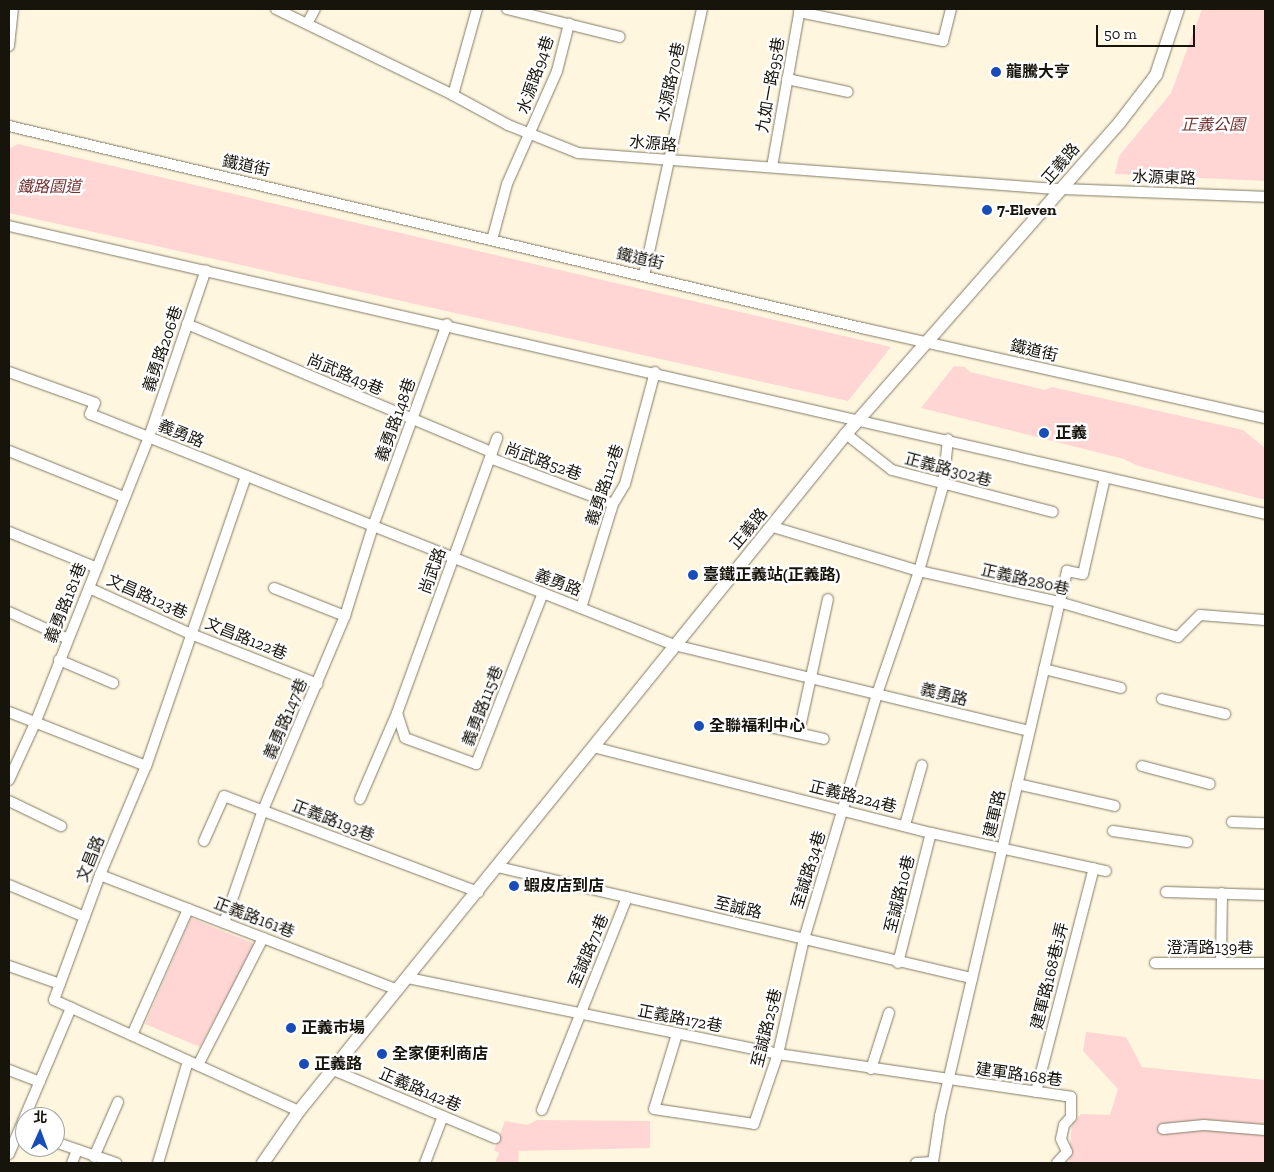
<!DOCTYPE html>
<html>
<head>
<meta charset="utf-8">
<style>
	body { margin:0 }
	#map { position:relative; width:1274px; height:1172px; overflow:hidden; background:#fef6df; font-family:"Zilla Slab","Noto Sans TC",serif }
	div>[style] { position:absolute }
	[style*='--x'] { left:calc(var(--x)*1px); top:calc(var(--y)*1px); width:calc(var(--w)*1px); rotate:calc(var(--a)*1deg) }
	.green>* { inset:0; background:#ffd6d4 }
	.roads { filter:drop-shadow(0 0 1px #827b66) drop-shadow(0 0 1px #827b66) }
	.minor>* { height:10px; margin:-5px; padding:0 5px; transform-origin:5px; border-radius:5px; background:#fff }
	.tertiary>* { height:12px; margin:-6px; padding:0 6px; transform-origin:6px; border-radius:6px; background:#fff }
	.dots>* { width:14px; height:14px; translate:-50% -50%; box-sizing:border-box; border:2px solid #fff; border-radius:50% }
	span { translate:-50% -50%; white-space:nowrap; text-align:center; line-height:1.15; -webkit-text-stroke:4.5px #fff; paint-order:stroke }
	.poi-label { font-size:16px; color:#17140c; font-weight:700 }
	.left { translate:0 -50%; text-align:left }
	.street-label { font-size:16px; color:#17140c }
	.park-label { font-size:16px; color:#733132; font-style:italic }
	.frame { position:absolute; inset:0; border:10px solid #17140c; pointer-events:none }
	.north { position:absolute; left:15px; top:1107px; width:50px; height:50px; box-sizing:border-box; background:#fff; border:1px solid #a2a19e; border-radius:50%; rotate:2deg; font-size:14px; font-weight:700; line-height:20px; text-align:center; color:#17140c }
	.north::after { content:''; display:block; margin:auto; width:18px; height:22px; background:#184cb8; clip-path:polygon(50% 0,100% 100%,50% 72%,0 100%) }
	.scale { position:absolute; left:1096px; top:25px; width:99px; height:22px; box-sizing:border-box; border:2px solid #17140c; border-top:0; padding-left:6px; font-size:15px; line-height:18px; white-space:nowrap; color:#17140c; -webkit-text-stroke:4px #fff; paint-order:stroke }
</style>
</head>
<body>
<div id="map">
	<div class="green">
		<i style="clip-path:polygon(1202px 9px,1265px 9px,1265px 181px,1115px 174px,1119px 156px,1171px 93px)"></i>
		<i style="clip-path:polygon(18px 144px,891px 347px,848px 401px,9px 213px,9px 149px)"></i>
		<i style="clip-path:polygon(954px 366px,965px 367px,970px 372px,1045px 390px,1052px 387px,1243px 430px,1265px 448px,1265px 500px,1138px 466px,1124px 459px,921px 408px)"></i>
		<i style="clip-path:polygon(191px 918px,255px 944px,200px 1047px,145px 1024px)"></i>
		<i style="clip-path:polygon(1086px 1032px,1126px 1037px,1142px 1067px,1265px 1080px,1265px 1163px,1069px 1163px,1072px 1123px,1081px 1114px,1110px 1115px,1118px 1089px,1083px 1051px)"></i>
		<i style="clip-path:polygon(537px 1120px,650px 1121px,650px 1148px,519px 1151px,518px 1163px,495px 1163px,499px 1153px,494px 1150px,505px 1121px,527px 1125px)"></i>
	</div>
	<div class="roads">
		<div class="minor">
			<i style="--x:276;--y:9;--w:197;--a:25.9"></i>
			<i style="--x:453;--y:95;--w:63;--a:28.6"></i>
			<i style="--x:508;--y:125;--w:75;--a:21.8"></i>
			<i style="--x:578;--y:153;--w:484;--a:4.3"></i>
			<i style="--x:1061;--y:189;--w:204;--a:2.2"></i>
			<i style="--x:507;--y:9;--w:116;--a:13.9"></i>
			<i style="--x:799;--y:12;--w:147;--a:11.4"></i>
			<i style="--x:943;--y:41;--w:33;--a:-76"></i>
			<i style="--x:308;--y:22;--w:15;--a:-62"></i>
			<i style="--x:9;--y:46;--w:37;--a:-84"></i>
			<i style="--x:787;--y:79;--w:62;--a:12"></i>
			<i style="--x:453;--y:95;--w:89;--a:-74.4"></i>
			<i style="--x:9;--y:126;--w:877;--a:13.32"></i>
			<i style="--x:862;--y:328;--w:413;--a:12.6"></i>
			<i style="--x:772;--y:167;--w:160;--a:-80"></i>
			<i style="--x:9;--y:226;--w:1289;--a:12.91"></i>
			<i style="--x:492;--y:240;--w:58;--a:-75"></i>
			<i style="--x:507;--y:184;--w:124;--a:-66.1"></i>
			<i style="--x:557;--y:71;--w:49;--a:-75.7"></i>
			<i style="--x:644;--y:275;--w:272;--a:-77.7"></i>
			<i style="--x:187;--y:324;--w:331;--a:22.8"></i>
			<i style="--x:9;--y:372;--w:91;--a:19.8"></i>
			<i style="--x:95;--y:403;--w:12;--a:114"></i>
			<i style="--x:90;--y:414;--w:628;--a:21.58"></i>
			<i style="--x:674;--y:645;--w:365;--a:13.6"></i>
			<i style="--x:846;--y:434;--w:58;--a:38"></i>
			<i style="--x:892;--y:470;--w:166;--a:14.6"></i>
			<i style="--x:9;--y:451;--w:124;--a:21.8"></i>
			<i style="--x:490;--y:458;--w:131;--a:20.5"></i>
			<i style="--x:246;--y:476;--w:307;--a:109"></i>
			<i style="--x:146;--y:766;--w:118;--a:112.9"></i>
			<i style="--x:100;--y:875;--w:133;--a:110.2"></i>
			<i style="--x:54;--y:1000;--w:269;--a:24.4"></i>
			<i style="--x:773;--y:527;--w:152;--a:16.8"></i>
			<i style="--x:919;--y:571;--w:143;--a:12.5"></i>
			<i style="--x:1059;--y:602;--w:124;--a:16.4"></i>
			<i style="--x:1178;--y:637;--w:31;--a:-45"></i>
			<i style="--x:1200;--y:615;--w:65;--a:4.4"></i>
			<i style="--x:9;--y:532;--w:95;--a:22.2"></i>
			<i style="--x:89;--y:588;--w:112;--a:24.3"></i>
			<i style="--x:191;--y:634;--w:136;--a:21.5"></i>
			<i style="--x:274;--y:588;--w:76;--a:21.5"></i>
			<i style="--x:581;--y:608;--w:109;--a:-72.9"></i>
			<i style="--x:613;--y:504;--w:23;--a:-59"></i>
			<i style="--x:625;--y:484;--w:116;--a:-75"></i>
			<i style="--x:9;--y:612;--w:65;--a:24.6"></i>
			<i style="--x:59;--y:660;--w:59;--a:23.1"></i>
			<i style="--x:1044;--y:669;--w:79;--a:13.9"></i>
			<i style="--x:1162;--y:699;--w:65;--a:13.4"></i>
			<i style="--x:9;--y:712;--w:147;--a:21.5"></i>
			<i style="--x:397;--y:713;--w:26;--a:72"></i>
			<i style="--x:405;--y:738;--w:76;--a:20.1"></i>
			<i style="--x:476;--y:764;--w:184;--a:-68.6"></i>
			<i style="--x:771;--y:727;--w:54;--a:12.8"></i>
			<i style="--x:799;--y:732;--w:136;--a:-77.7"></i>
			<i style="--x:593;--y:747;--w:349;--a:14.3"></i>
			<i style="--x:931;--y:833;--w:179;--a:12.3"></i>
			<i style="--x:1142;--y:766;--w:70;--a:14.8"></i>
			<i style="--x:9;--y:780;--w:65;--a:-65.4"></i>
			<i style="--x:36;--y:721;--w:306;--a:-68.3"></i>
			<i style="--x:149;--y:437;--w:176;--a:-71.2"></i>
			<i style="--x:1017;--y:784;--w:100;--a:12.7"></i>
			<i style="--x:360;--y:799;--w:94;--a:-66.7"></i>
			<i style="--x:397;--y:713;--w:293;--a:-70"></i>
			<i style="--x:9;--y:801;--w:58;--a:25.7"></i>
			<i style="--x:1232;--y:822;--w:33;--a:2"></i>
			<i style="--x:905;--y:825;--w:62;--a:-74.2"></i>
			<i style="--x:1113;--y:831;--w:75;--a:8.5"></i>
			<i style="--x:204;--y:841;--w:49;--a:-66"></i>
			<i style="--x:224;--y:796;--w:272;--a:20.7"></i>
			<i style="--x:498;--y:867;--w:487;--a:13.2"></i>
			<i style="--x:100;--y:875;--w:319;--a:21.1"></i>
			<i style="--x:9;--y:885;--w:82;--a:22.8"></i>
			<i style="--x:1166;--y:892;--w:99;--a:1.7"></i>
			<i style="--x:224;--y:923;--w:120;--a:-71"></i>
			<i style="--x:263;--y:810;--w:211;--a:-67.1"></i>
			<i style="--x:345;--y:616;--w:94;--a:-72.7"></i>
			<i style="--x:373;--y:526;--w:215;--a:-69.9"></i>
			<i style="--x:1221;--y:962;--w:69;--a:-89.2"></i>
			<i style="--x:898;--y:963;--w:134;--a:-75.8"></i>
			<i style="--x:1155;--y:963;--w:110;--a:0"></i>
			<i style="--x:9;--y:966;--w:54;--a:19.4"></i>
			<i style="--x:408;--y:978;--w:378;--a:11.6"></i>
			<i style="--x:778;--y:1054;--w:296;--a:8.3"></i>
			<i style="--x:1071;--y:1097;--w:20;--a:90"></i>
			<i style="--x:1071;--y:1117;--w:11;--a:131"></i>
			<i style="--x:1064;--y:1125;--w:14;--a:102"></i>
			<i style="--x:1061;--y:1139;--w:14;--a:65"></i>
			<i style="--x:1067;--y:1152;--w:15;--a:132"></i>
			<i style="--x:677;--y:1034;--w:78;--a:107"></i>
			<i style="--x:654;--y:1109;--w:101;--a:8.5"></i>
			<i style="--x:754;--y:1124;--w:74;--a:-71.1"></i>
			<i style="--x:778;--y:1054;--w:118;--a:-77.3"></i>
			<i style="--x:804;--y:939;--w:256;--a:-73.4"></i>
			<i style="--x:877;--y:694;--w:130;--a:-71.1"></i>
			<i style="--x:919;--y:571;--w:88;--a:-74.2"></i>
			<i style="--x:943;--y:486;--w:47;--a:-83.9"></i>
			<i style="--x:132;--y:1035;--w:138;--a:-66"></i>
			<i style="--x:198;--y:1065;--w:143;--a:-62.9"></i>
			<i style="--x:871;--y:1069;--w:59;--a:-72.2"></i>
			<i style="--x:9;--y:1070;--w:33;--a:21"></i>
			<i style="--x:333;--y:1070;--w:176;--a:22.8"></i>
			<i style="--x:1036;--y:1092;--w:231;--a:-75.5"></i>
			<i style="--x:542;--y:1110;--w:229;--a:-68.2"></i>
			<i style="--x:1163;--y:1129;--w:41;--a:-5.6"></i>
			<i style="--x:1204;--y:1125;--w:61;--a:4.7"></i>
			<i style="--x:55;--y:1142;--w:65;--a:19"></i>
			<i style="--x:9;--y:1154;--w:159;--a:-67"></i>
			<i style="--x:94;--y:1157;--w:60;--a:-66.4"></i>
			<i style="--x:72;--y:1163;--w:14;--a:-69"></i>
			<i style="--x:158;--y:1163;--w:106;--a:-73.6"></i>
			<i style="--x:425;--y:1163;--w:50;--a:-69"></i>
			<i style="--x:916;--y:1163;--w:17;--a:-3"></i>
			<i style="--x:933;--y:1162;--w:47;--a:-81.3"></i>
			<i style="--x:940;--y:1116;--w:560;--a:-76.88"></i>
			<i style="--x:1067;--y:571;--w:16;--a:11"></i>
			<i style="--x:1083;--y:574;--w:99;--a:-77.2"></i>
		</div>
		<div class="tertiary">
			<i style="--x:263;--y:1163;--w:63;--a:-55.3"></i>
			<i style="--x:299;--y:1111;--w:870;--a:-51.06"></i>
			<i style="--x:846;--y:434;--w:415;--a:-48.7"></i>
			<i style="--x:1120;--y:122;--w:59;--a:-52.5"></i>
			<i style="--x:1156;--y:75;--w:70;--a:-71.6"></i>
		</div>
	</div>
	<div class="dots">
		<i style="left:996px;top:72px;background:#184cb8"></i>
		<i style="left:987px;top:210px;background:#184cb8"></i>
		<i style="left:1044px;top:433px;background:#184cb8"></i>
		<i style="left:693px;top:575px;background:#184cb8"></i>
		<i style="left:699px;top:726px;background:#184cb8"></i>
		<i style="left:514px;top:886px;background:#184cb8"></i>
		<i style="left:291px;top:1028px;background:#184cb8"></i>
		<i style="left:382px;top:1054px;background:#184cb8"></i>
		<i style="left:304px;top:1064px;background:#184cb8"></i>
	</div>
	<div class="poi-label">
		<span class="left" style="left:1006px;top:72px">龍騰大亨</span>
		<span class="left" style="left:997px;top:210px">7-Eleven</span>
		<span class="left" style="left:1055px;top:433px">正義</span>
		<span class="left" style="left:703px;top:575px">臺鐵正義站(正義路)</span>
		<span class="left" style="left:709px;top:726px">全聯福利中心</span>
		<span class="left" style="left:524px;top:886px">蝦皮店到店</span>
		<span class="left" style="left:301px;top:1028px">正義市場</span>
		<span class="left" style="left:392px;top:1054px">全家便利商店</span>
		<span class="left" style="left:314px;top:1064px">正義路</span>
	</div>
	<div class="street-label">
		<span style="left:536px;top:75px;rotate:-71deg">水源路94巷</span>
		<span style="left:671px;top:82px;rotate:-78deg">水源路70巷</span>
		<span style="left:771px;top:85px;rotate:-80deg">九如一路95巷</span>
		<span style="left:653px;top:144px;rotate:5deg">水源路</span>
		<span style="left:1061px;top:164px;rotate:-49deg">正義路</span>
		<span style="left:246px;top:166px;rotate:12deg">鐵道街</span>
		<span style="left:1164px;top:178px;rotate:2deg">水源東路</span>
		<span style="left:640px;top:259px;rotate:13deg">鐵道街</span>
		<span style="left:163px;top:349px;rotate:-71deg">義勇路206巷</span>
		<span style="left:1034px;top:351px;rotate:13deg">鐵道街</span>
		<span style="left:345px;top:375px;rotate:23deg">尚武路49巷</span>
		<span style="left:396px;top:420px;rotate:-70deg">義勇路148巷</span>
		<span style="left:181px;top:434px;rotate:22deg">義勇路</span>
		<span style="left:543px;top:462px;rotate:20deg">尚武路52巷</span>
		<span style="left:948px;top:470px;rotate:15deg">正義路302巷</span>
		<span style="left:605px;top:485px;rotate:-71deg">義勇路112巷</span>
		<span style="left:749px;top:529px;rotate:-50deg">正義路</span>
		<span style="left:433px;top:571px;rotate:-70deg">尚武路</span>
		<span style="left:1025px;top:580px;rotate:13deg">正義路280巷</span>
		<span style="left:558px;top:583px;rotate:21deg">義勇路</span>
		<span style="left:147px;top:597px;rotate:24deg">文昌路123巷</span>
		<span style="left:66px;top:603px;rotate:-68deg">義勇路181巷</span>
		<span style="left:246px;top:639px;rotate:22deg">文昌路122巷</span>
		<span style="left:944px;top:695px;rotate:14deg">義勇路</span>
		<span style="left:483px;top:706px;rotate:-69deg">義勇路115巷</span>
		<span style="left:286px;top:719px;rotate:-67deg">義勇路147巷</span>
		<span style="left:853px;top:797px;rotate:14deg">正義路224巷</span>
		<span style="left:995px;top:814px;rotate:-77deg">建軍路</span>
		<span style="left:333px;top:821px;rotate:21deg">正義路193巷</span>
		<span style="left:91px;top:859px;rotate:-68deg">文昌路</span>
		<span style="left:809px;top:870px;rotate:-73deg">至誠路34巷</span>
		<span style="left:900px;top:894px;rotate:-76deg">至誠路10巷</span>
		<span style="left:738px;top:908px;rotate:13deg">至誠路</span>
		<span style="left:254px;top:918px;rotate:21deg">正義路161巷</span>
		<span style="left:1210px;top:948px">澄清路139巷</span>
		<span style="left:589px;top:951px;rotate:-67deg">至誠路71巷</span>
		<span style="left:1050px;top:976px;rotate:-76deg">建軍路168巷1弄</span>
		<span style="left:680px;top:1019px;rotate:11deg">正義路172巷</span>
		<span style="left:767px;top:1028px;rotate:-76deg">至誠路25巷</span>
		<span style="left:1019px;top:1075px;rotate:8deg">建軍路168巷</span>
		<span style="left:420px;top:1090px;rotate:23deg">正義路142巷</span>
	</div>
	<div class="park-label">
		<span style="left:1213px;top:125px">正義公園</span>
		<span style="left:49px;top:187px">鐵路園道</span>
	</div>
	<div class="frame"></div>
	<div class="north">北</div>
	<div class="scale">50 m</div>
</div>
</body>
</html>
